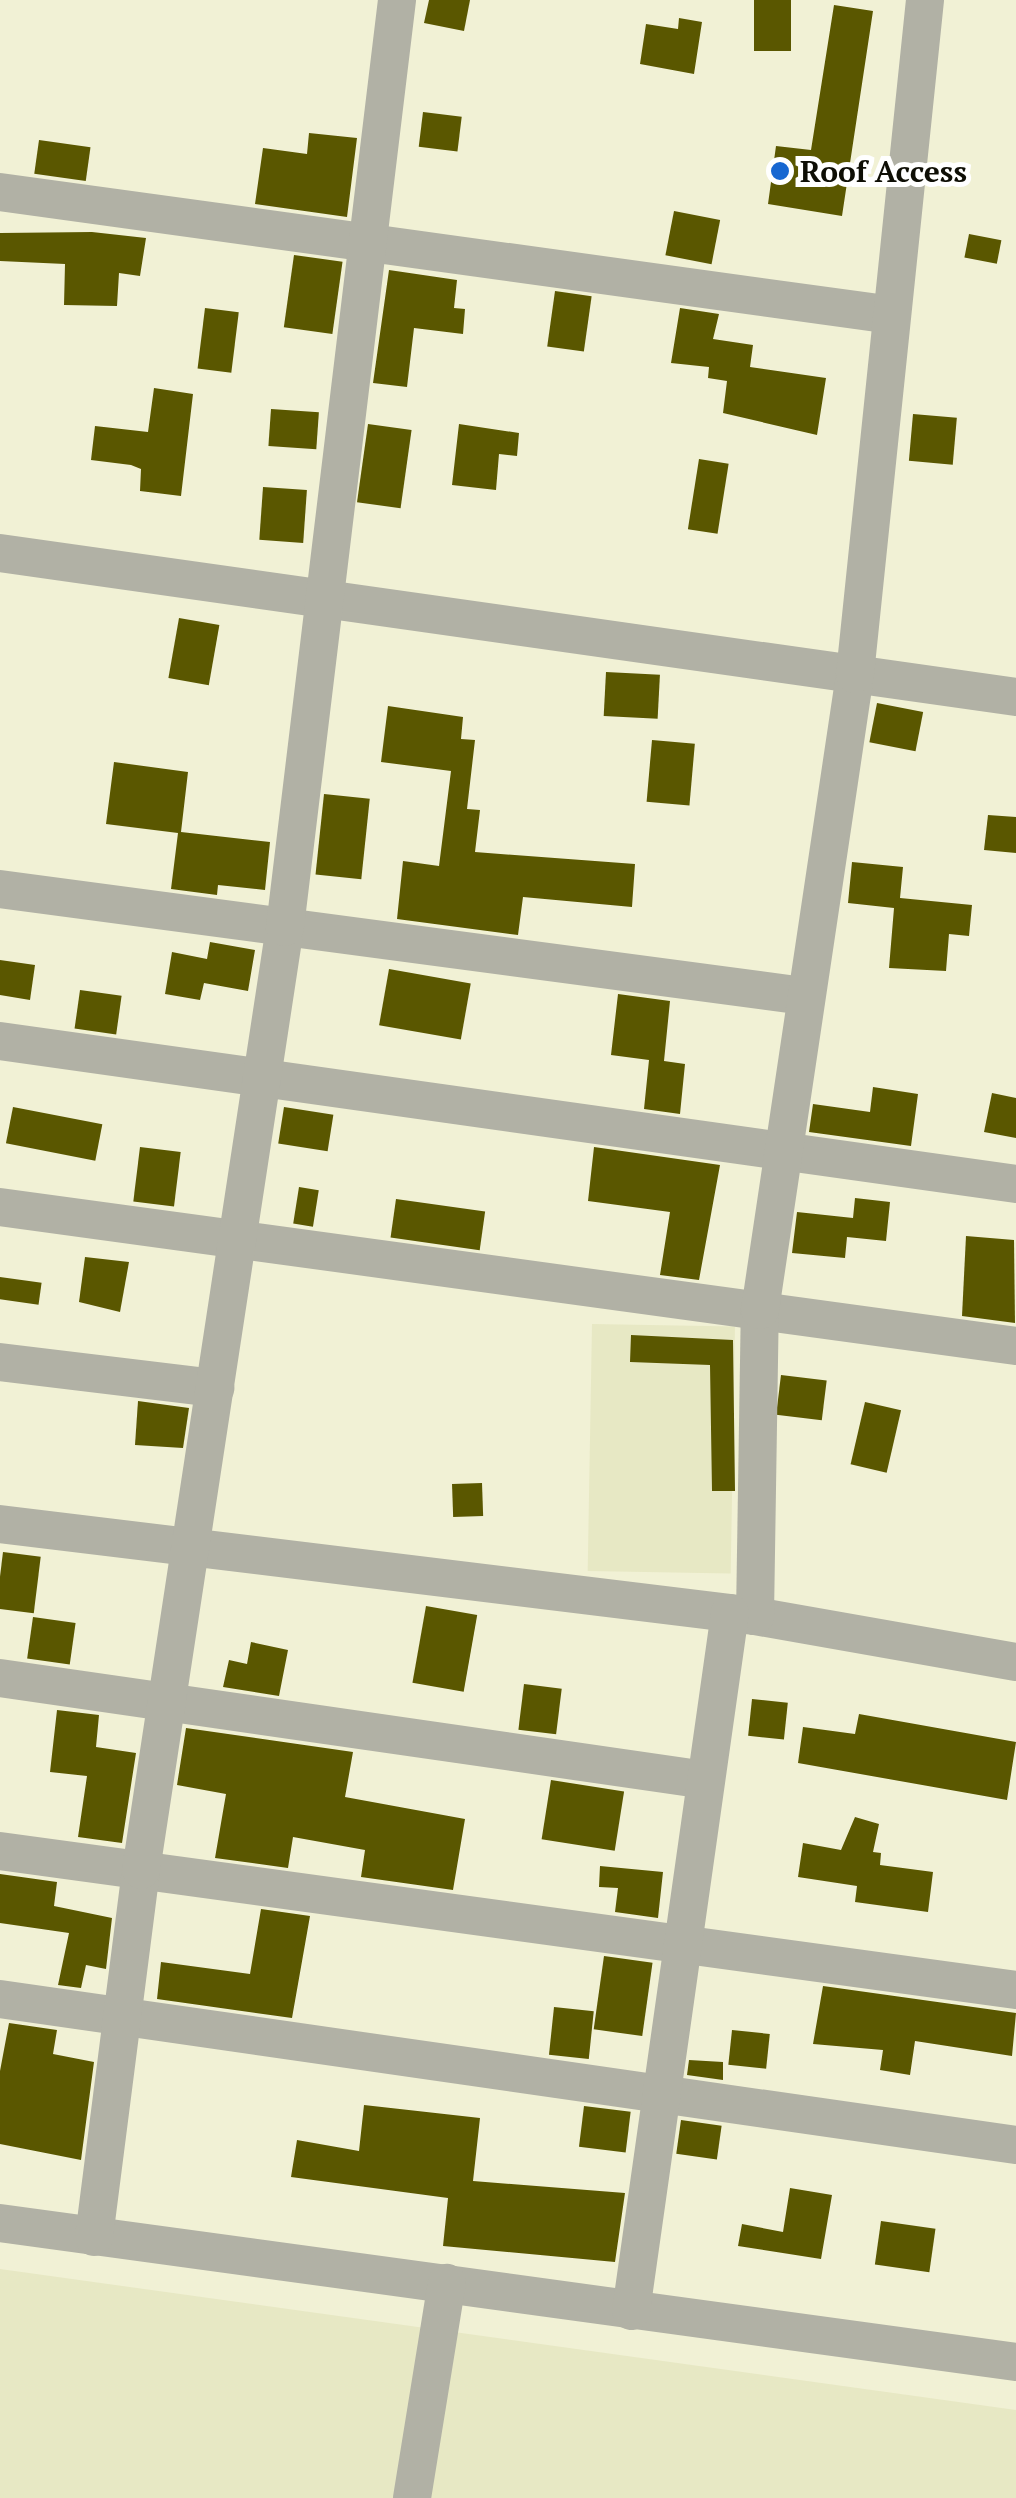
<!DOCTYPE html>
<html>
<head>
<meta charset="utf-8">
<style>
	body { margin:0 }
	#map { position:relative; width:1016px; height:2498px; overflow:hidden; background:#f1f1d5; font-family:"PT Serif",serif }
	div>[style] { position:absolute }
	[style*='--x'] { left:calc(var(--x)*1px); top:calc(var(--y)*1px); width:calc(var(--w)*1px); rotate:calc(var(--a)*1deg) }
	.built>* { inset:0; background:#e7e8c4; transform-origin:0 0 }
	.building>* { inset:0; background:#5a5700; transform-origin:0 0 }
	.minor>* { height:38px; margin:-19px; padding:0 19px; transform-origin:19px; border-radius:19px; background:#b1b1a5 }
	.dots>* { width:28px; height:28px; translate:-50% -50%; box-sizing:border-box; border:5px solid #fff; border-radius:50% }
	span { translate:-50% -50%; white-space:nowrap; text-align:center; line-height:1.15; -webkit-text-stroke:10px #fff; paint-order:stroke }
	.poi-label { font-size:30px; color:#0e0e05; font-weight:700 }
	.left { translate:0 -50%; text-align:left }
</style>
</head>
<body>
<div id="map">
	<div class="built">
		<i style="left:592px;top:1324px;width:143px;height:247px;rotate:1deg"></i>
		<i style="clip-path:polygon(0 2269px,1016px 2410px,1016px 2498px,0 2498px)"></i>
	</div>
	<div class="building">
		<i style="clip-path:polygon(429px 0,470px 0,464px 31px,424px 23px)"></i>
		<i style="left:754px;top:0;width:37px;height:51px"></i>
		<i style="clip-path:polygon(834px 5px,873px 11px,842px 216px,768px 204px,776px 146px,811px 150px)"></i>
		<i style="clip-path:polygon(679px 18px,702px 22px,694px 74px,640px 64px,646px 24px,678px 29px)"></i>
		<i style="left:423px;top:112px;width:39px;height:35px;rotate:7deg"></i>
		<i style="clip-path:polygon(309px 133px,357px 138px,347px 217px,255px 204px,263px 148px,307px 154px)"></i>
		<i style="left:39px;top:140px;width:52px;height:34px;rotate:8deg"></i>
		<i style="left:674px;top:211px;width:47px;height:45px;rotate:11deg"></i>
		<i style="clip-path:polygon(92px 232px,146px 238px,140px 276px,119px 273px,117px 306px,64px 305px,65px 264px,0 261px,0 233px)"></i>
		<i style="left:969px;top:234px;width:33px;height:24px;rotate:11deg"></i>
		<i style="left:294px;top:255px;width:49px;height:73px;rotate:8deg"></i>
		<i style="clip-path:polygon(389px 270px,457px 280px,454px 308px,465px 309px,463px 334px,414px 328px,407px 387px,373px 383px)"></i>
		<i style="left:555px;top:291px;width:37px;height:56px;rotate:8deg"></i>
		<i style="left:205px;top:308px;width:34px;height:61px;rotate:7deg"></i>
		<i style="clip-path:polygon(680px 308px,719px 314px,713px 339px,753px 345px,750px 367px,826px 378px,817px 435px,723px 413px,727px 381px,708px 378px,709px 367px,671px 363px)"></i>
		<i style="clip-path:polygon(154px 388px,193px 394px,181px 496px,140px 491px,141px 469px,131px 465px,91px 460px,95px 426px,148px 432px)"></i>
		<i style="left:271px;top:409px;width:48px;height:37px;rotate:4deg"></i>
		<i style="left:913px;top:414px;width:44px;height:47px;rotate:5deg"></i>
		<i style="left:368px;top:424px;width:44px;height:79px;rotate:8deg"></i>
		<i style="clip-path:polygon(459px 424px,519px 433px,517px 456px,499px 454px,496px 490px,452px 485px)"></i>
		<i style="left:699px;top:459px;width:30px;height:71px;rotate:9deg"></i>
		<i style="left:263px;top:487px;width:44px;height:53px;rotate:4deg"></i>
		<i style="left:179px;top:618px;width:41px;height:61px;rotate:10deg"></i>
		<i style="left:606px;top:672px;width:54px;height:44px;rotate:3deg"></i>
		<i style="left:877px;top:703px;width:47px;height:40px;rotate:11deg"></i>
		<i style="clip-path:polygon(388px 706px,463px 717px,461px 739px,475px 740px,467px 809px,480px 810px,475px 852px,635px 864px,632px 907px,523px 897px,518px 935px,397px 919px,403px 861px,439px 866px,451px 771px,381px 762px)"></i>
		<i style="left:652px;top:740px;width:43px;height:62px;rotate:5deg"></i>
		<i style="clip-path:polygon(114px 762px,188px 772px,181px 832px,270px 842px,265px 890px,218px 885px,217px 895px,171px 889px,178px 833px,106px 824px)"></i>
		<i style="left:324px;top:794px;width:46px;height:81px;rotate:6deg"></i>
		<i style="clip-path:polygon(988px 815px,1016px 817px,1016px 853px,984px 850px)"></i>
		<i style="clip-path:polygon(852px 862px,903px 867px,900px 898px,972px 905px,969px 936px,949px 934px,946px 971px,889px 968px,894px 908px,848px 903px)"></i>
		<i style="clip-path:polygon(210px 942px,255px 950px,248px 991px,204px 983px,200px 1000px,165px 994px,172px 952px,207px 959px)"></i>
		<i style="clip-path:polygon(0 960px,35px 965px,30px 1000px,0 995px)"></i>
		<i style="left:389px;top:969px;width:83px;height:57px;rotate:10deg"></i>
		<i style="left:80px;top:990px;width:42px;height:39px;rotate:8deg"></i>
		<i style="clip-path:polygon(618px 994px,670px 1001px,664px 1061px,685px 1064px,680px 1114px,644px 1109px,649px 1060px,611px 1055px)"></i>
		<i style="clip-path:polygon(873px 1087px,918px 1094px,911px 1146px,809px 1132px,813px 1104px,870px 1112px)"></i>
		<i style="clip-path:polygon(992px 1093px,1016px 1098px,1016px 1138px,984px 1132px)"></i>
		<i style="left:13px;top:1107px;width:91px;height:37px;rotate:11deg"></i>
		<i style="left:284px;top:1107px;width:50px;height:37px;rotate:9deg"></i>
		<i style="left:140px;top:1147px;width:41px;height:55px;rotate:7deg"></i>
		<i style="clip-path:polygon(594px 1147px,720px 1165px,699px 1280px,660px 1275px,670px 1212px,588px 1201px)"></i>
		<i style="left:299px;top:1187px;width:20px;height:37px;rotate:9deg"></i>
		<i style="clip-path:polygon(855px 1198px,890px 1202px,886px 1241px,847px 1237px,845px 1258px,792px 1253px,797px 1212px,853px 1218px)"></i>
		<i style="left:396px;top:1199px;width:90px;height:39px;rotate:8deg"></i>
		<i style="clip-path:polygon(966px 1236px,1014px 1240px,1015px 1323px,962px 1316px)"></i>
		<i style="clip-path:polygon(85px 1257px,129px 1262px,120px 1312px,79px 1302px)"></i>
		<i style="left:0;top:1277px;width:42px;height:22px;rotate:8deg"></i>
		<i style="clip-path:polygon(631px 1335px,733px 1340px,735px 1491px,712px 1491px,710px 1365px,630px 1362px)"></i>
		<i style="left:781px;top:1375px;width:46px;height:40px;rotate:7deg"></i>
		<i style="clip-path:polygon(138px 1401px,189px 1408px,183px 1448px,135px 1445px)"></i>
		<i style="left:865px;top:1402px;width:37px;height:64px;rotate:13deg"></i>
		<i style="left:482px;top:1483px;width:33px;height:30px;rotate:88deg"></i>
		<i style="left:3px;top:1552px;width:38px;height:57px;rotate:7deg"></i>
		<i style="left:426px;top:1606px;width:52px;height:78px;rotate:10deg"></i>
		<i style="left:33px;top:1617px;width:43px;height:42px;rotate:8deg"></i>
		<i style="clip-path:polygon(251px 1642px,288px 1650px,279px 1696px,223px 1687px,229px 1660px,247px 1664px)"></i>
		<i style="left:524px;top:1684px;width:38px;height:46px;rotate:7deg"></i>
		<i style="left:752px;top:1699px;width:36px;height:37px;rotate:6deg"></i>
		<i style="clip-path:polygon(57px 1710px,99px 1715px,96px 1747px,136px 1753px,122px 1843px,78px 1837px,87px 1776px,50px 1772px)"></i>
		<i style="clip-path:polygon(859px 1714px,1016px 1742px,1007px 1800px,798px 1763px,803px 1727px,855px 1734px)"></i>
		<i style="clip-path:polygon(186px 1728px,353px 1752px,345px 1797px,465px 1819px,453px 1890px,361px 1877px,365px 1850px,293px 1837px,288px 1868px,215px 1858px,226px 1794px,177px 1785px)"></i>
		<i style="left:551px;top:1780px;width:74px;height:60px;rotate:9deg"></i>
		<i style="clip-path:polygon(855px 1817px,879px 1824px,873px 1852px,881px 1853px,880px 1865px,933px 1872px,928px 1912px,855px 1902px,857px 1886px,798px 1877px,803px 1843px,841px 1850px)"></i>
		<i style="clip-path:polygon(600px 1866px,663px 1872px,658px 1918px,615px 1912px,618px 1888px,599px 1887px)"></i>
		<i style="clip-path:polygon(0 1874px,57px 1882px,54px 1906px,112px 1918px,106px 1969px,86px 1965px,81px 1988px,58px 1985px,69px 1933px,0 1923px)"></i>
		<i style="clip-path:polygon(261px 1909px,310px 1916px,292px 2018px,157px 1999px,161px 1962px,250px 1974px)"></i>
		<i style="left:604px;top:1956px;width:49px;height:74px;rotate:8deg"></i>
		<i style="clip-path:polygon(823px 1986px,1016px 2013px,1012px 2056px,915px 2041px,910px 2075px,880px 2070px,883px 2050px,813px 2044px)"></i>
		<i style="left:554px;top:2007px;width:40px;height:48px;rotate:6deg"></i>
		<i style="clip-path:polygon(9px 2023px,57px 2030px,53px 2054px,94px 2062px,81px 2160px,0 2144px,0 2071px)"></i>
		<i style="left:732px;top:2030px;width:38px;height:35px;rotate:6deg"></i>
		<i style="clip-path:polygon(689px 2060px,723px 2062px,723px 2080px,687px 2075px)"></i>
		<i style="clip-path:polygon(364px 2105px,480px 2118px,473px 2181px,625px 2193px,615px 2262px,443px 2246px,448px 2198px,291px 2177px,297px 2140px,359px 2151px)"></i>
		<i style="left:584px;top:2106px;width:47px;height:41px;rotate:7deg"></i>
		<i style="left:681px;top:2120px;width:41px;height:34px;rotate:8deg"></i>
		<i style="clip-path:polygon(790px 2188px,832px 2195px,821px 2259px,738px 2246px,742px 2224px,783px 2232px)"></i>
		<i style="left:881px;top:2221px;width:55px;height:44px;rotate:8deg"></i>
	</div>
	<div class="minor">
		<i style="--x:0;--y:192;--w:900;--a:7.85"></i>
		<i style="--x:0;--y:553;--w:1026;--a:8.07"></i>
		<i style="--x:0;--y:889;--w:811;--a:7.58"></i>
		<i style="--x:0;--y:1041;--w:1026;--a:8.01"></i>
		<i style="--x:0;--y:1207;--w:1025;--a:7.79"></i>
		<i style="--x:0;--y:1362;--w:217;--a:6.9"></i>
		<i style="--x:0;--y:1524;--w:761;--a:6.95"></i>
		<i style="--x:755;--y:1616;--w:265;--a:10"></i>
		<i style="--x:755;--y:1616;--w:306;--a:-89.1"></i>
		<i style="--x:760;--y:1310;--w:643;--a:-81.5"></i>
		<i style="--x:855;--y:674;--w:678;--a:-84.07"></i>
		<i style="--x:0;--y:1678;--w:713;--a:8.22"></i>
		<i style="--x:0;--y:1851;--w:1025;--a:7.79"></i>
		<i style="--x:0;--y:1999;--w:1026;--a:8.18"></i>
		<i style="--x:0;--y:2223;--w:1025;--a:7.79"></i>
		<i style="--x:94;--y:2237;--w:370;--a:-82.7"></i>
		<i style="--x:141;--y:1870;--w:954;--a:-81.32"></i>
		<i style="--x:285;--y:927;--w:934;--a:-83.11"></i>
		<i style="--x:631;--y:2311;--w:705;--a:-81.93"></i>
		<i style="--x:412;--y:2498;--w:218;--a:-80.8"></i>
	</div>
	<div class="dots">
		<i style="left:780px;top:171px;background:#1767d1"></i>
	</div>
	<div class="poi-label">
		<span class="left" style="left:800px;top:171px">Roof Access</span>
	</div>
</div>
</body>
</html>
